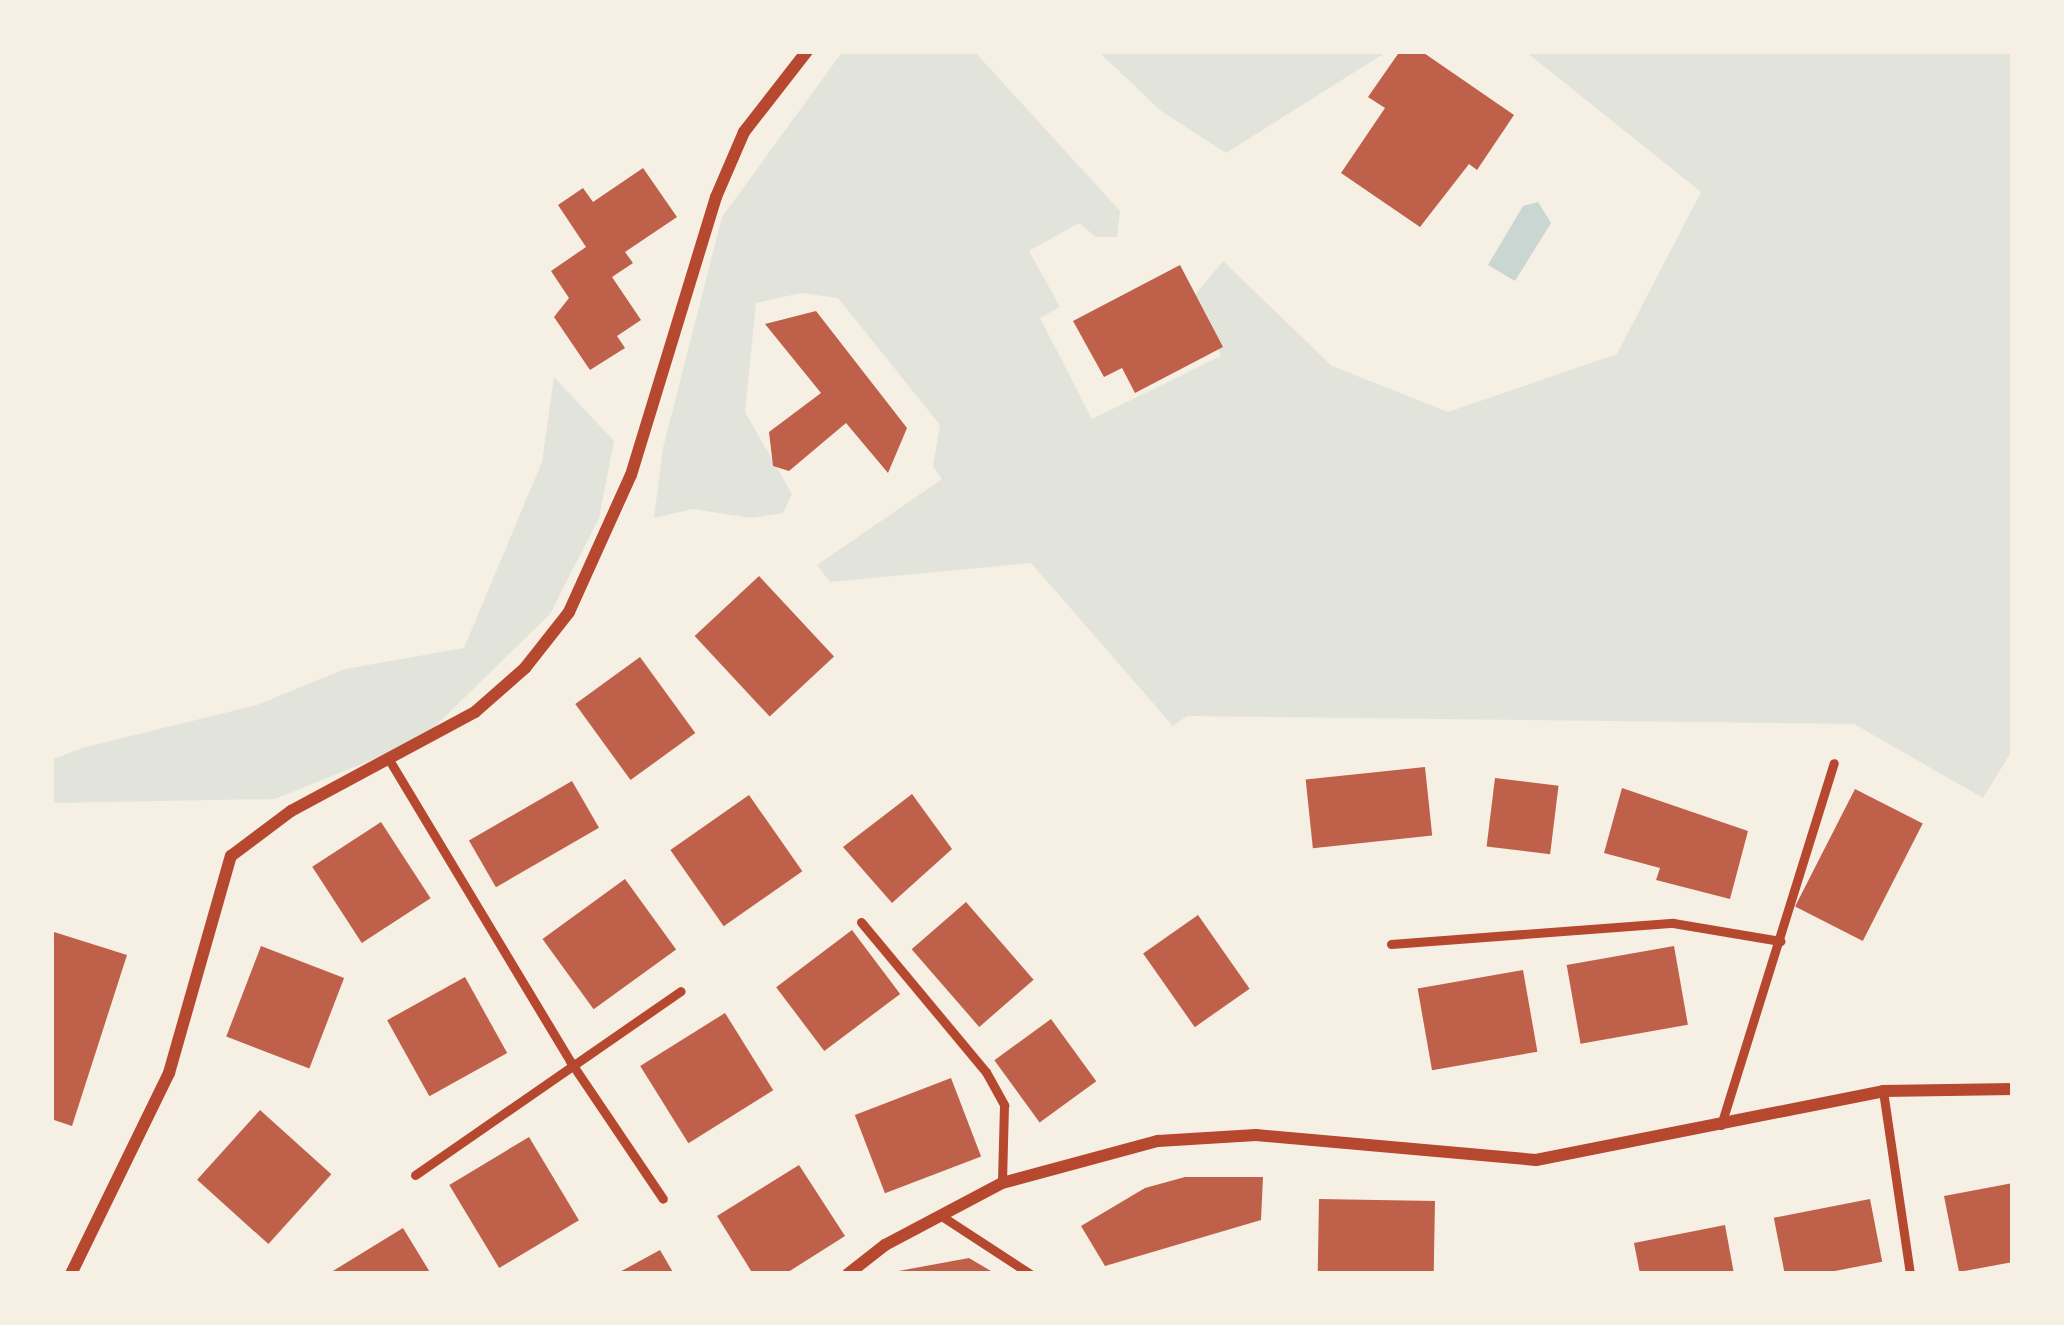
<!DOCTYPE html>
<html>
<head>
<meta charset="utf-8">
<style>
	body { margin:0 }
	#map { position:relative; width:2064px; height:1325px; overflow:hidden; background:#f6efe4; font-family:Manrope,sans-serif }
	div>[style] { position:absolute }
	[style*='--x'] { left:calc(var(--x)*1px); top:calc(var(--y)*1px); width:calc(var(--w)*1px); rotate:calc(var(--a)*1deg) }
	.green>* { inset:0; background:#e2e4dc }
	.water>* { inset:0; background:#c9d6d2 }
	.building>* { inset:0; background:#bf614a; transform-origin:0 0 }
	.service>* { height:9px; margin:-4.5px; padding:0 4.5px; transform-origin:4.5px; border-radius:4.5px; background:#b5482f }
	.minor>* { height:12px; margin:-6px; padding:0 6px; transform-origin:6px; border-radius:6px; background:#b5482f }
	span { translate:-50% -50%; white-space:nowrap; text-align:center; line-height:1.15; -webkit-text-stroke:10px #f6efe4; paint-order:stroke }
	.frame { position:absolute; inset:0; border:54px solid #f6efe4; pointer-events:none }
</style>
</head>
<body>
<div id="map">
	<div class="green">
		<i style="clip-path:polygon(843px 51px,974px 51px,1120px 211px,1117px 237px,1096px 237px,1079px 223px,1029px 251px,1060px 307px,1040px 318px,1092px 419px,1221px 356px,1192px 298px,1223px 261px,1332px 366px,1448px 412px,1617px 354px,1701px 192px,1525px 51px,2013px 51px,2013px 749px,1983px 798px,1854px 724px,1187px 716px,1173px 726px,1031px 563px,830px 582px,817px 565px,942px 479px,933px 467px,940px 425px,838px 298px,801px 293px,756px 303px,745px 412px,792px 494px,783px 513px,751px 518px,693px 509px,654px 518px,663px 448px,722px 217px)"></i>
		<i style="clip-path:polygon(1098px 51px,1388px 51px,1226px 153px,1161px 111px)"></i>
		<i style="clip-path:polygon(554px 377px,614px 441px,599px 518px,550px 614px,421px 740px,275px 799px,51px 803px,51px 760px,82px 748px,257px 705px,345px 669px,464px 648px,542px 462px)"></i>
	</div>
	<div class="water">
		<i style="clip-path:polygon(1538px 202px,1551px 223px,1515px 281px,1488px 265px,1523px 206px)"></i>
	</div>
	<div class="building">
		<i style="clip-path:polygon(1400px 51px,1421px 51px,1514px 115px,1477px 170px,1469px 164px,1420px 227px,1341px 173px,1385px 108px,1368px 97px)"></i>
		<i style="clip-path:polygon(643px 168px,677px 217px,625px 252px,633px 263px,612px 277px,641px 320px,617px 336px,625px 348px,590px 370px,554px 317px,569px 298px,551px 271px,586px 247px,558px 205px,583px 188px,593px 202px)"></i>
		<i style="clip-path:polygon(1180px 265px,1223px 347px,1135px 393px,1122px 368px,1104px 377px,1073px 321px)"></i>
		<i style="clip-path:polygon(816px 311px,907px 428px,888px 473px,846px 423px,789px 471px,773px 466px,769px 432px,821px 393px,765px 324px)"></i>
		<i style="left:759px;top:576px;width:110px;height:88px;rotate:47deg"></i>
		<i style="left:640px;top:657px;width:94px;height:80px;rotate:54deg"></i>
		<i style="left:1425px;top:767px;width:69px;height:120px;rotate:84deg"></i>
		<i style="left:1495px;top:778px;width:64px;height:69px;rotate:7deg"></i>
		<i style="left:572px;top:781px;width:54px;height:119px;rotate:60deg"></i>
		<i style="clip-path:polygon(1622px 788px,1748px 831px,1730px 899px,1656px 880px,1660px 868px,1604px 853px)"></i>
		<i style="left:1855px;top:789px;width:76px;height:132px;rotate:27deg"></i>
		<i style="clip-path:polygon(912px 794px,952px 849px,892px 903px,843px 847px)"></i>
		<i style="left:749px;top:795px;width:93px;height:96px;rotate:55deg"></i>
		<i style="left:381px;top:822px;width:91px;height:82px;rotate:57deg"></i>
		<i style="left:625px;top:879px;width:87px;height:102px;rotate:54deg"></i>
		<i style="left:966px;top:902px;width:103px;height:72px;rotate:49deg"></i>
		<i style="left:1198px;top:915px;width:90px;height:67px;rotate:55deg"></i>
		<i style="left:852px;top:930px;width:80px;height:95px;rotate:53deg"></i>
		<i style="clip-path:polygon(54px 932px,127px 955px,72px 1126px,51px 1119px)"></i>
		<i style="left:261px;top:946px;width:89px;height:97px;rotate:21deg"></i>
		<i style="left:1674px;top:946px;width:80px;height:109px;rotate:80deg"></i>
		<i style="left:1523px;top:970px;width:83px;height:107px;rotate:80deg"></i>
		<i style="left:465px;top:977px;width:87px;height:89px;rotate:61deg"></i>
		<i style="left:725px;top:1013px;width:91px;height:100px;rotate:58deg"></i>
		<i style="left:1051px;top:1019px;width:77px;height:70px;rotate:54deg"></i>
		<i style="left:951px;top:1078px;width:84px;height:103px;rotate:69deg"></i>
		<i style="left:260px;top:1110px;width:96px;height:94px;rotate:42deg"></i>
		<i style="left:529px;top:1137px;width:97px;height:93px;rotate:59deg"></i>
		<i style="clip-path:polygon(799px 1165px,845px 1236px,785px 1274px,753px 1274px,717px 1216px)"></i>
		<i style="clip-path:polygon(1185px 1177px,1263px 1177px,1261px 1220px,1105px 1266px,1081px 1226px,1145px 1188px)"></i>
		<i style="clip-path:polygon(2013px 1183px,2013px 1262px,1959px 1272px,1944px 1196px)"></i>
		<i style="left:1319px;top:1199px;width:116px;height:75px;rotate:1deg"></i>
		<i style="left:1870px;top:1199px;width:64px;height:98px;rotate:79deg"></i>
		<i style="clip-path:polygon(1725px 1225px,1734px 1274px,1640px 1274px,1634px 1243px)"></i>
		<i style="clip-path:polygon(403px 1228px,431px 1274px,328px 1274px)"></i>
		<i style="clip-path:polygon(660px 1250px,674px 1274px,616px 1274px)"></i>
		<i style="clip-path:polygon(969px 1258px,996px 1274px,894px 1274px,893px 1272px)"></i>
	</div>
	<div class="service">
		<i style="--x:391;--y:763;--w:348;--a:59"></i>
		<i style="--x:570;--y:1061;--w:166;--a:56"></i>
		<i style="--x:861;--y:922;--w:195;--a:50.2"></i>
		<i style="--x:986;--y:1072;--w:38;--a:61"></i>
		<i style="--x:1004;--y:1105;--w:78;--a:91.5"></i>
		<i style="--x:1391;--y:944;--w:283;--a:-4.3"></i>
		<i style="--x:1673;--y:923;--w:109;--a:9.5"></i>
		<i style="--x:1883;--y:1091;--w:185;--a:81.6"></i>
		<i style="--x:1721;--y:1125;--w:379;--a:-72.7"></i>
		<i style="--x:415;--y:1175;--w:323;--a:-34.7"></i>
		<i style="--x:940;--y:1215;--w:108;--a:33.2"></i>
	</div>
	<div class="minor">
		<i style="--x:71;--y:1274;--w:224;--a:-64"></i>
		<i style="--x:169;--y:1073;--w:226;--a:-74.1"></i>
		<i style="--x:231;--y:856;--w:75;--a:-36.9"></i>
		<i style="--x:291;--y:811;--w:209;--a:-28.3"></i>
		<i style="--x:475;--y:712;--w:67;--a:-41.3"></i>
		<i style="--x:525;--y:668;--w:71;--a:-51.8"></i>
		<i style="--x:569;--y:612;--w:150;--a:-65.7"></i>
		<i style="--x:631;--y:475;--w:291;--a:-73"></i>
		<i style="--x:716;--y:197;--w:71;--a:-66.7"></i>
		<i style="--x:744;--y:132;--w:103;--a:-52.1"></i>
		<i style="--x:848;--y:1274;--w:47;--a:-38.1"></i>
		<i style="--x:885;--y:1245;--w:132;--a:-27.9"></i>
		<i style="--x:1002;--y:1183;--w:162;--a:-15.1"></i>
		<i style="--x:1158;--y:1141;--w:98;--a:-3.5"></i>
		<i style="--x:1256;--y:1135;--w:281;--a:5.1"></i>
		<i style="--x:1536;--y:1160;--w:354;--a:-11.2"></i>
		<i style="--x:1883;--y:1091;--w:130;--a:-0.9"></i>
	</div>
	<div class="frame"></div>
</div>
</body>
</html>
